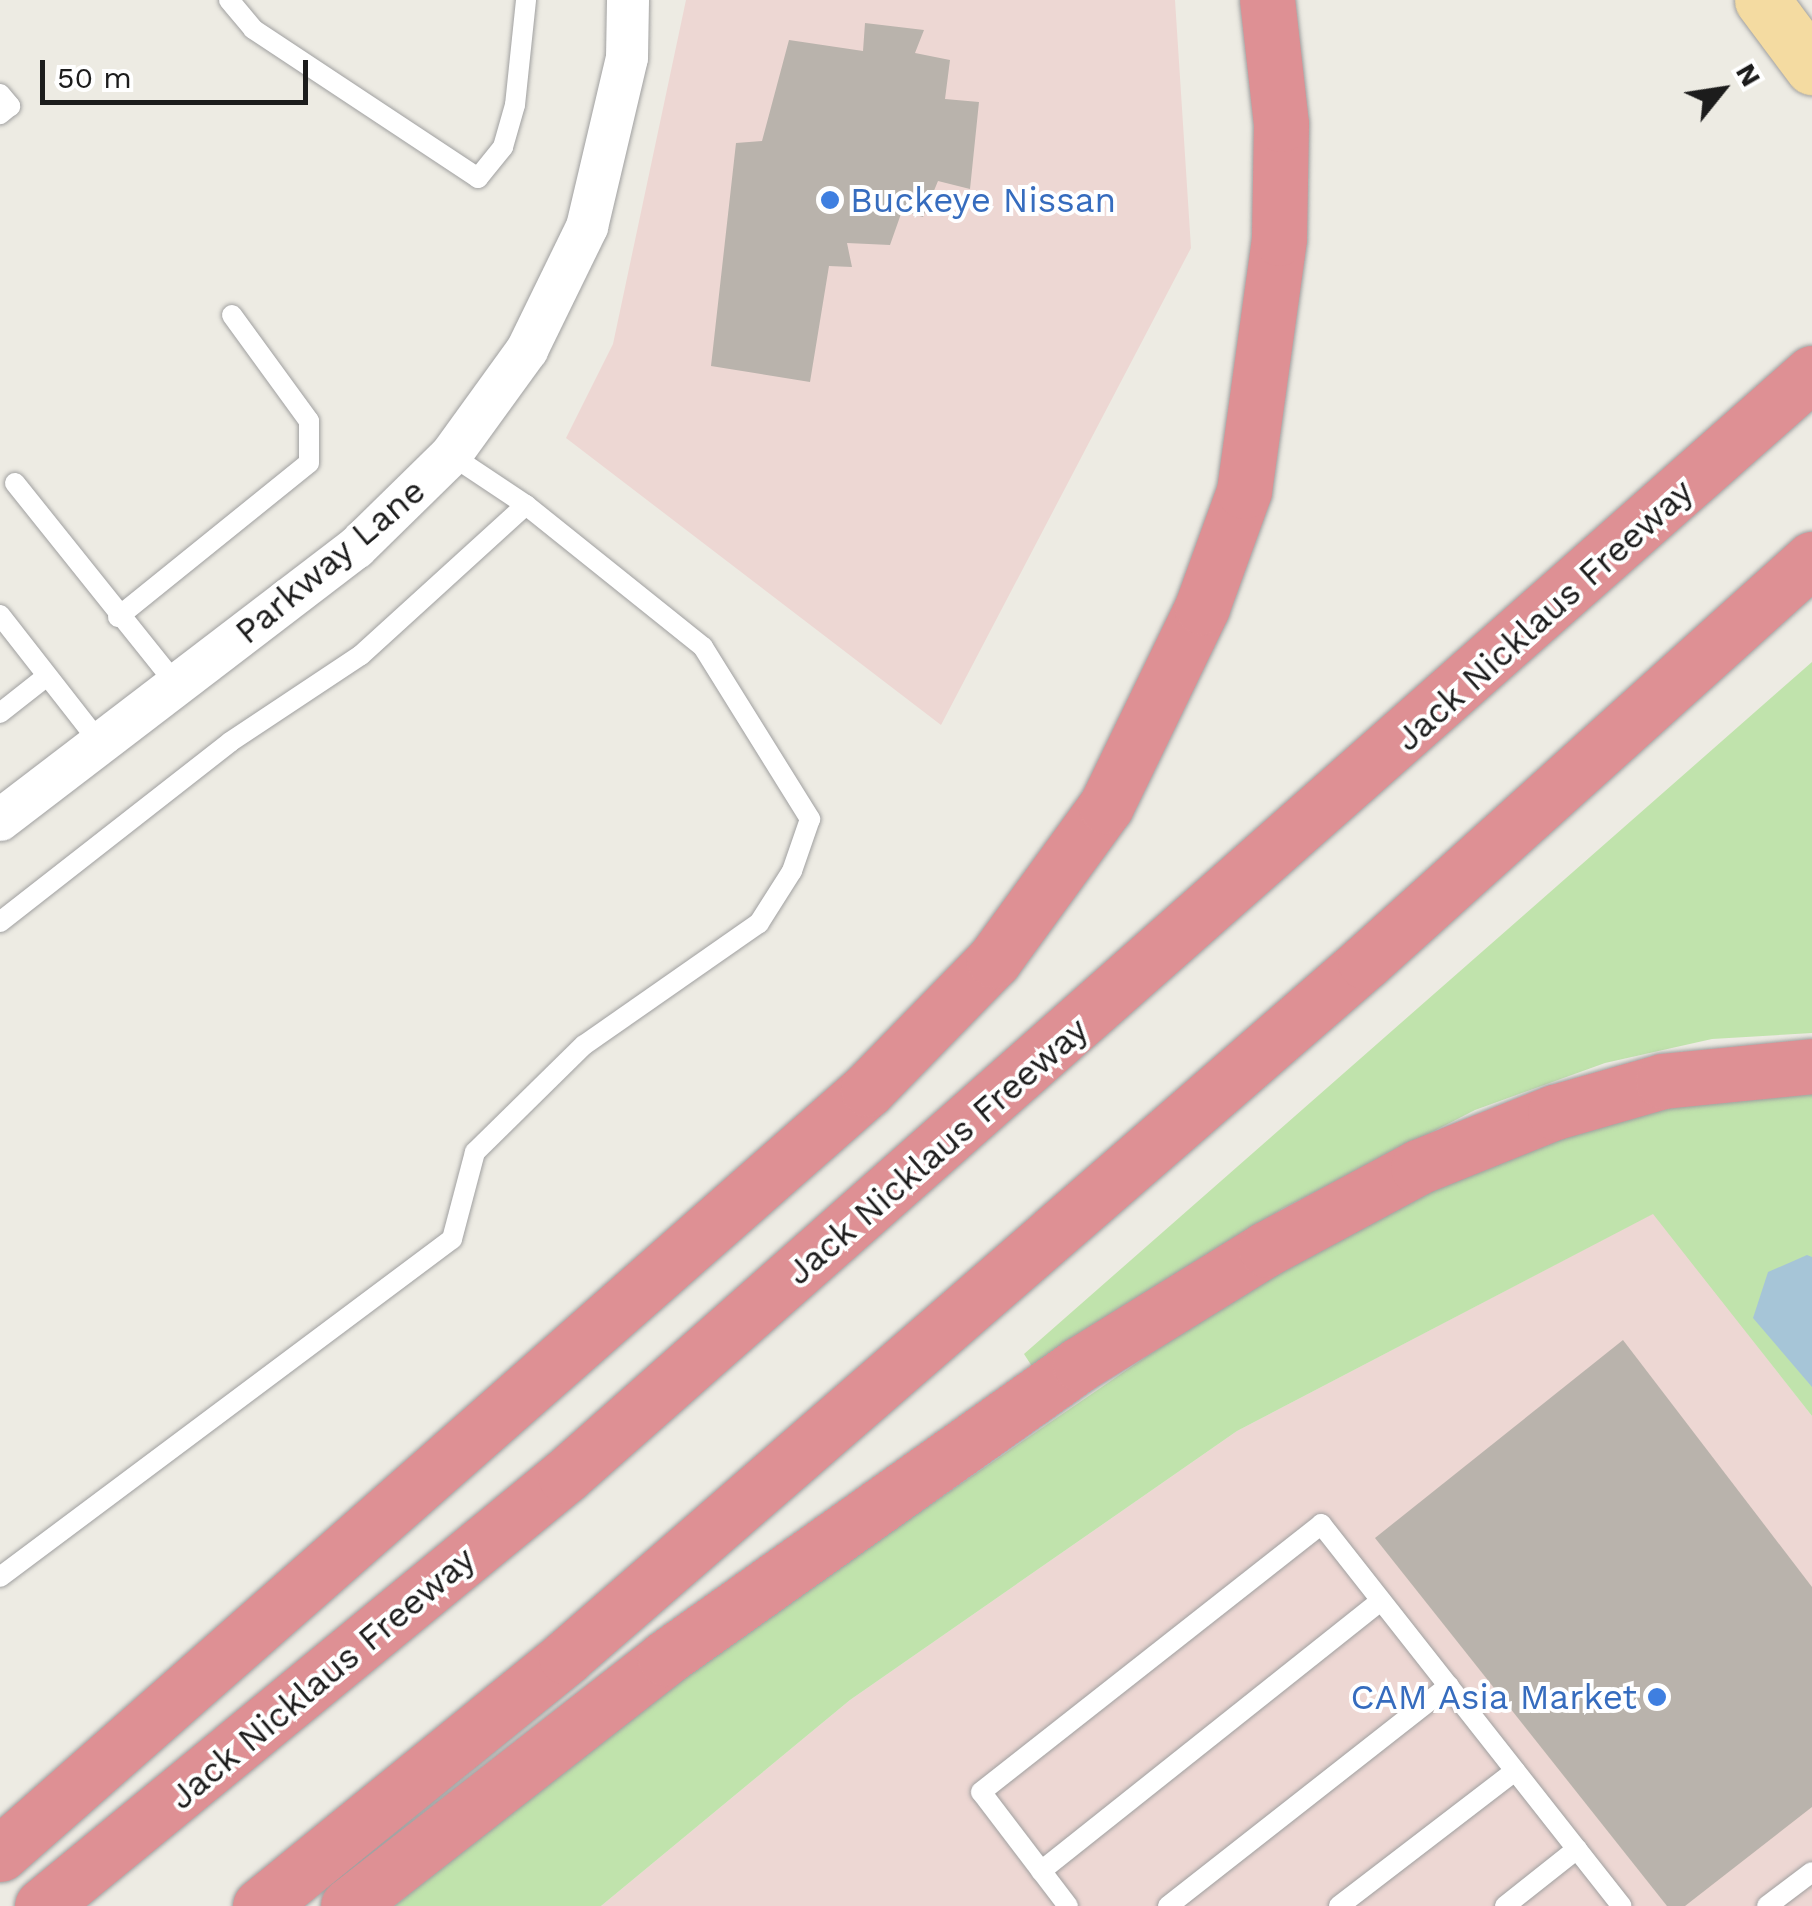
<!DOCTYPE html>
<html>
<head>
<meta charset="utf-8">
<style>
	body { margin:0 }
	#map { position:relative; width:1812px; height:1906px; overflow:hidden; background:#edebe3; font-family:"Work Sans",sans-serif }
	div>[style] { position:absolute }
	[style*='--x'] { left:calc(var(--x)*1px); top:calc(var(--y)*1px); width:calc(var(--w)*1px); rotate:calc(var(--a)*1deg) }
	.commercial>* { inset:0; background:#edd7d3 }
	.grass>* { inset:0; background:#c0e3ac }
	.water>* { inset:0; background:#a6c5d7 }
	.building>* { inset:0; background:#b9b3ac }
	.roads { filter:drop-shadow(0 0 2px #a0a0a0) drop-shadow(0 0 2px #a0a0a0) }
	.service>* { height:20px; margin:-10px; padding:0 10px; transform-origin:10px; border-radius:10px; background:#fff }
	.minor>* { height:42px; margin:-21px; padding:0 21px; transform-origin:21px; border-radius:21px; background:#fff }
	.primary>* { height:55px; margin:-27.5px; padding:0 27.5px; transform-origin:27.5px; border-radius:27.5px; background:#f4dba1 }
	.motorway>* { height:55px; margin:-27.5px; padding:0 27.5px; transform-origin:27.5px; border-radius:27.5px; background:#de9094 }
	.dots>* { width:28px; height:28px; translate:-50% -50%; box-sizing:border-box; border:5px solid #fff; border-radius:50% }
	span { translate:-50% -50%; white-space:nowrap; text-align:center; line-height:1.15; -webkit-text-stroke:8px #fff; paint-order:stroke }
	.shop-label { font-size:35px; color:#366cbe }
	.left { translate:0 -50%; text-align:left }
	.right { translate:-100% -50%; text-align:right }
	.street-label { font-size:35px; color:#1c1c1c }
	.north { position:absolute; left:1672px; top:40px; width:100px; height:100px; -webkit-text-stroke:8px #fff; paint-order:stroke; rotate:60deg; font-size:28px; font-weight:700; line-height:40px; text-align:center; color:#1c1c1c }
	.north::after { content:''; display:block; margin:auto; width:35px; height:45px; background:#1c1c1c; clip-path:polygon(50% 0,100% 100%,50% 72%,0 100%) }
	.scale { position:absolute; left:40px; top:60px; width:268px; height:45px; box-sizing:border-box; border:5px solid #1c1c1c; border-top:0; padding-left:12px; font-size:30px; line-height:35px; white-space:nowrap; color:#1c1c1c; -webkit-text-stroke:8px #fff; paint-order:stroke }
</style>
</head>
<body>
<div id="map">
	<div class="commercial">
		<i style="clip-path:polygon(686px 0,1175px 0,1191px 248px,941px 725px,566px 438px,613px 344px)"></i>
		<i style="clip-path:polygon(1654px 1213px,1812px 1416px,1812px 1906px,601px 1906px,850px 1700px,1237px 1431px)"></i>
	</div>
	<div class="grass">
		<i style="clip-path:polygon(1812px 662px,1812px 1033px,1712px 1039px,1605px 1063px,1475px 1110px,1282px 1209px,1035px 1371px,1024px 1354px)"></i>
		<i style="clip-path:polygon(1812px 1089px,1812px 1416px,1653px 1214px,1237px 1431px,850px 1700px,601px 1906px,394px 1906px,696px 1665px,1283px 1263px,1442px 1177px,1573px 1132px,1720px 1092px)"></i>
	</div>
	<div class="water">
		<i style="clip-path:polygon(1807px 1255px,1812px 1257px,1812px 1387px,1753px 1318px,1768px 1272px)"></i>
	</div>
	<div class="building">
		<i style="clip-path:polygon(865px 23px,924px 30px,915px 53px,950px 60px,945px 99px,979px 102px,970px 189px,938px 181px,923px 217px,902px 211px,890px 245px,847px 243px,852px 267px,829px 266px,810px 382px,711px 366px,736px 143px,762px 141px,789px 40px,863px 51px)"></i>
		<i style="clip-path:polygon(1623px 1340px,1812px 1587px,1812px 1807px,1685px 1906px,1667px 1906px,1375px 1538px)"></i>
	</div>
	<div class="roads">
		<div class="service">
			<i style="--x:229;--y:0;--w:38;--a:50"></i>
			<i style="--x:253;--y:29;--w:270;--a:33.5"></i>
			<i style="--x:478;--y:178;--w:40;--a:-51"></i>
			<i style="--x:503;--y:147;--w:44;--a:-74.1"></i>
			<i style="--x:515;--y:105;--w:106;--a:-84"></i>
			<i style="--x:0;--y:94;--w:16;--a:50"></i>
			<i style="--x:10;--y:106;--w:13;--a:141"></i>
			<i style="--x:451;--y:455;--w:90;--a:33.7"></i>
			<i style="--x:15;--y:483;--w:259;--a:51.3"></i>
			<i style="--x:0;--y:615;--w:162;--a:52"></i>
			<i style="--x:118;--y:617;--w:245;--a:-38.9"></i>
			<i style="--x:309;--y:463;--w:42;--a:-90"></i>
			<i style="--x:309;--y:421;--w:131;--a:-126"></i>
			<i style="--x:0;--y:713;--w:60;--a:-38.2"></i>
			<i style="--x:0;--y:922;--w:292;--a:-38"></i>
			<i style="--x:230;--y:742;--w:157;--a:-33.6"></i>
			<i style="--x:361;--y:655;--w:223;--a:-42.3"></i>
			<i style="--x:526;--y:505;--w:227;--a:38.7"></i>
			<i style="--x:703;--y:647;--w:203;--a:58.1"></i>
			<i style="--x:810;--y:819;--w:55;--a:109.1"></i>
			<i style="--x:792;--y:871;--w:62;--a:122.4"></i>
			<i style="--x:759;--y:923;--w:213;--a:145.1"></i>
			<i style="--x:584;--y:1045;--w:153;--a:135.5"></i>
			<i style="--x:475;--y:1152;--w:90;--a:104.8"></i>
			<i style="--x:452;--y:1239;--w:564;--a:143.21"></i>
			<i style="--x:1041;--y:1871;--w:434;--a:-38.5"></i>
			<i style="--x:1068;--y:1906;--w:143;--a:-127.3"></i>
			<i style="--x:981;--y:1792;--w:433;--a:-38.2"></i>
			<i style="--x:1321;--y:1524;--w:486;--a:51.8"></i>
			<i style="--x:1168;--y:1906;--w:357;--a:-38.1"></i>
			<i style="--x:1339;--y:1906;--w:222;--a:-37.5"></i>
			<i style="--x:1505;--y:1906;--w:92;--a:-38.4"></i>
			<i style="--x:1767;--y:1906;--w:56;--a:-37.1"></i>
		</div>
		<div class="minor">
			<i style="--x:0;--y:820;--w:448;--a:-37.4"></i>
			<i style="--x:356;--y:548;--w:133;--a:-44.4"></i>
			<i style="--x:451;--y:455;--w:130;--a:-54.1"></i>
			<i style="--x:527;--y:350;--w:137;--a:-64"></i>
			<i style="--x:587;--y:227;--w:174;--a:-76.7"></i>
			<i style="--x:627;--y:58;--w:58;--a:-89"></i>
		</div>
		<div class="primary">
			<i style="--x:1762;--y:0;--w:84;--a:53.3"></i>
		</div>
		<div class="motorway">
			<i style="--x:0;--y:1854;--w:1157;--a:-41.39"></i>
			<i style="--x:868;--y:1089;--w:180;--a:-45.7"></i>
			<i style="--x:994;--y:960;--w:190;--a:-54"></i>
			<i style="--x:1106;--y:806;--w:221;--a:-64.2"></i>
			<i style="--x:1202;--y:607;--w:123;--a:-70.1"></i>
			<i style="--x:1244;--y:491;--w:255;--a:-82.1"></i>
			<i style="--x:1279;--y:238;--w:114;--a:-89"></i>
			<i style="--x:1281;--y:124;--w:125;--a:-96.4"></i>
			<i style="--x:42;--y:1906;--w:677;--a:-39.43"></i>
			<i style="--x:565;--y:1476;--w:1665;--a:-41.49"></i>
			<i style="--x:260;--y:1906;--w:395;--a:-39.1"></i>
			<i style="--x:566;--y:1657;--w:1059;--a:-41.02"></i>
			<i style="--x:1365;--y:962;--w:602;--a:-42.04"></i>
			<i style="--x:348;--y:1906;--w:402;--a:-38"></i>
			<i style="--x:665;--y:1658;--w:509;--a:-35.32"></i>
			<i style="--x:1080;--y:1364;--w:219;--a:-31.7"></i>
			<i style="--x:1266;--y:1249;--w:173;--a:-28.3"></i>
			<i style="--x:1418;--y:1167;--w:148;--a:-21.9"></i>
			<i style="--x:1555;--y:1112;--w:112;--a:-16"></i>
			<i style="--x:1663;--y:1081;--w:150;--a:-5.7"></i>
		</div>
	</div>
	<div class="dots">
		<i style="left:830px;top:200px;background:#3f7fe0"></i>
		<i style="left:1657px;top:1697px;background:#3f7fe0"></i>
	</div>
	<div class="shop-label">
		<span class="left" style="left:850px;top:200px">Buckeye Nissan</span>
		<span class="right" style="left:1637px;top:1697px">CAM Asia Market</span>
	</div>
	<div class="street-label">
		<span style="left:330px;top:561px;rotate:-40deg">Parkway Lane</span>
		<span style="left:1544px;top:615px;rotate:-42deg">Jack Nicklaus Freeway</span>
		<span style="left:937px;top:1151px;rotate:-41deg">Jack Nicklaus Freeway</span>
		<span style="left:322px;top:1678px;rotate:-40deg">Jack Nicklaus Freeway</span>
	</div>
	<div class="north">N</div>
	<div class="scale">50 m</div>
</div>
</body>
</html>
